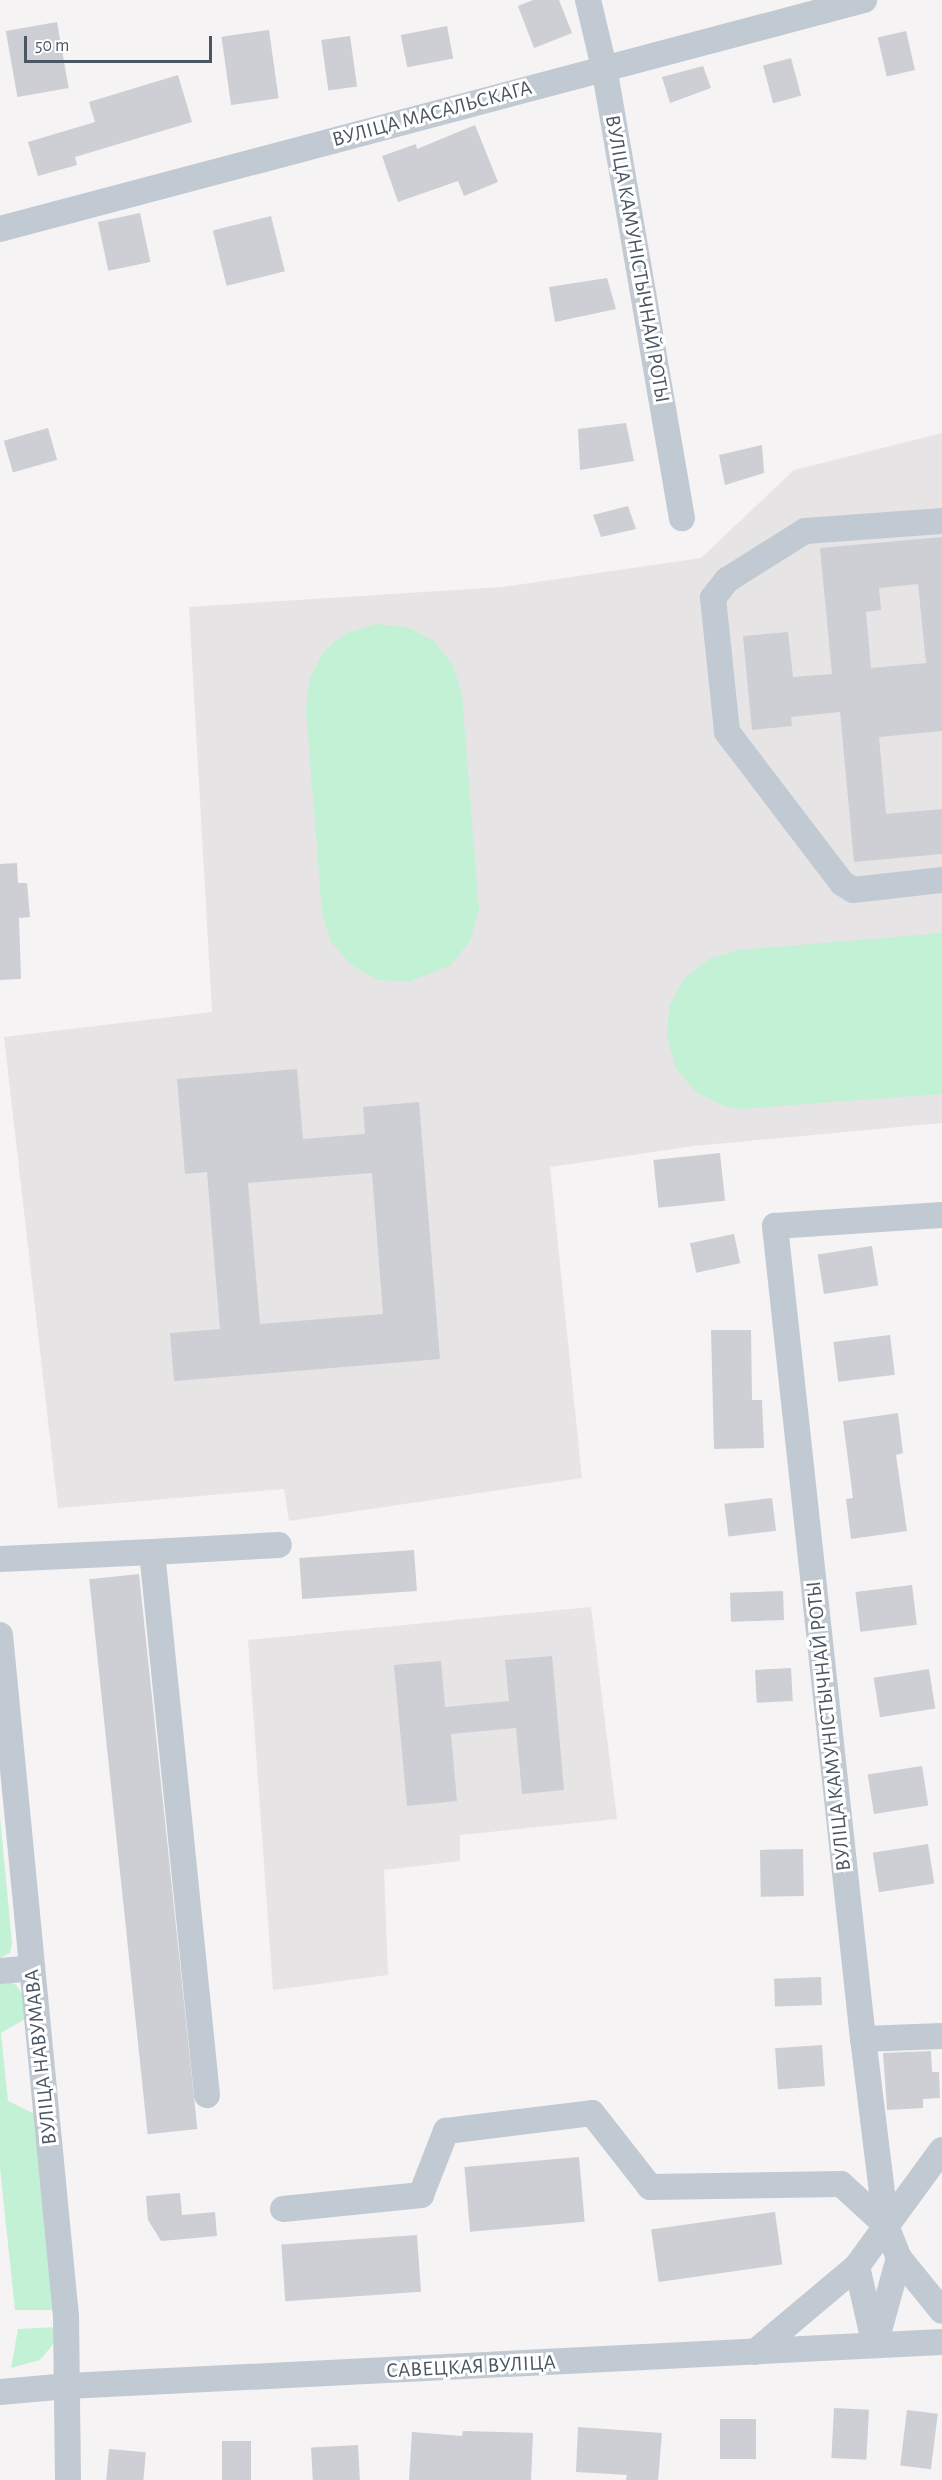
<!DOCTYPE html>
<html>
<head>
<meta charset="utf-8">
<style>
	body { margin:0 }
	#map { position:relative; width:942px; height:2480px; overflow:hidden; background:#f5f3f3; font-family:"Alegreya Sans",sans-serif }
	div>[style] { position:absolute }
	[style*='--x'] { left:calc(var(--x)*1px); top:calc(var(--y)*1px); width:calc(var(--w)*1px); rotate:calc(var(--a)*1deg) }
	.education>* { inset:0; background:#e6e4e5 }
	.green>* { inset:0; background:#c3f1d5 }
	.building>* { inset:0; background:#cdcfd5; transform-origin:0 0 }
	.minor>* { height:26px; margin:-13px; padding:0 13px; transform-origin:13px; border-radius:13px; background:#c1cad2 }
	span { translate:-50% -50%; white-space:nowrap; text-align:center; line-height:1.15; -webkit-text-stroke:6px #fff; paint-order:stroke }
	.street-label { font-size:21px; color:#4a5661 }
	.scale { position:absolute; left:24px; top:36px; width:188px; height:27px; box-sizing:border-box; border:3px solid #4a5661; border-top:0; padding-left:8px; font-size:18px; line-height:21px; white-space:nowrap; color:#4a5661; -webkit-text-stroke:4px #fff; paint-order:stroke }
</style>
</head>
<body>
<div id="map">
	<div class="education">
		<i style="clip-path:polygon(942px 433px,942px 1123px,694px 1146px,550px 1167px,582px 1478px,289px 1521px,284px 1489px,58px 1508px,4px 1037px,212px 1012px,189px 607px,503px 587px,701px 558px,794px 470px)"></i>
		<i style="clip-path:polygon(591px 1607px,617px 1819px,460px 1835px,460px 1861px,384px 1870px,388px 1975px,273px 1990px,248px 1640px)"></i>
	</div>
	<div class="green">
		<i style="clip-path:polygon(376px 624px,407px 627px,434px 641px,453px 665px,462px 694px,479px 911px,470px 941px,451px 965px,409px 982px,378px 980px,351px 965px,331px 942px,322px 912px,306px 711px,309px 680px,323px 653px,334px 642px,347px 633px)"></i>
		<i style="clip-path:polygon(942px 933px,942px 1094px,739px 1109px,724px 1106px,696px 1092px,676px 1068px,667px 1038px,669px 1006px,684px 979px,709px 959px,739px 950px)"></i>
		<i style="clip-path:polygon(0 1817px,12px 1943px,10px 1953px,0 1958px)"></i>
		<i style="clip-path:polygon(0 1977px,16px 1985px,23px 1995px,25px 2019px,1px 2033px,8px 2101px,37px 2115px,56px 2310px,15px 2310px,0 2168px)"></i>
		<i style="clip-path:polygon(57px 2327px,54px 2343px,40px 2360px,11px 2368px,18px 2329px)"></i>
	</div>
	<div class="building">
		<i style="clip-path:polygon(533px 0,559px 0,572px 33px,534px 48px,518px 6px)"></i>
		<i style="left:57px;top:22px;width:67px;height:52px;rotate:80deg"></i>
		<i style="left:447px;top:26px;width:33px;height:47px;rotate:79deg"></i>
		<i style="left:269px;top:30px;width:69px;height:48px;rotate:82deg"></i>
		<i style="left:906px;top:31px;width:40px;height:29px;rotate:77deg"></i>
		<i style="left:350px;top:36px;width:51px;height:29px;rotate:82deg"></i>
		<i style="left:791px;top:58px;width:39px;height:29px;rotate:75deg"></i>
		<i style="clip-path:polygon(703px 66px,711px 88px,670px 103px,662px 77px)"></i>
		<i style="clip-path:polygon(178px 75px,192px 122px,75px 157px,77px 165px,38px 176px,28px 142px,95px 122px,89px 102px)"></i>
		<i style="clip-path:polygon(475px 125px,498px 182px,464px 196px,458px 181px,398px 202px,382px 156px,416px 144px,417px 149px)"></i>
		<i style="left:140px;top:213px;width:50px;height:43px;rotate:78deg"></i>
		<i style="left:271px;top:216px;width:57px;height:60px;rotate:76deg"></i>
		<i style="clip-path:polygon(607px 278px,616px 309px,555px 322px,549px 287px)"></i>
		<i style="clip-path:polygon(626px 423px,634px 461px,580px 470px,578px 429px)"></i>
		<i style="left:48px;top:428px;width:33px;height:46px;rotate:74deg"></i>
		<i style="clip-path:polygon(762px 445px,764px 473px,725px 485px,719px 455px)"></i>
		<i style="clip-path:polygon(628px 506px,636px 529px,601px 537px,593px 515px)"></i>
		<i style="clip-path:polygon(evenodd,942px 537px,942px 731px,879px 737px,886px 814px,942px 809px,942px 854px,854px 862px,840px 712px,791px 717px,792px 726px,752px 730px,743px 636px,788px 632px,793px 677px,832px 674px,820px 548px,942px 537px,918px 584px,926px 663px,871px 668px,866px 612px,881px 610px,879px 588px,918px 584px)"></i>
		<i style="clip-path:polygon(17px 863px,18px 883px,27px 883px,30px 917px,19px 918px,21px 979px,0 980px,0 864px)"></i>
		<i style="clip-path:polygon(evenodd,297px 1069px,303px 1139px,365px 1134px,363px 1107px,419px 1102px,440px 1359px,174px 1381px,170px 1333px,220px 1329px,207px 1172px,185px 1174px,177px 1079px,297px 1069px,372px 1173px,383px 1314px,260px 1324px,248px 1183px,372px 1173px)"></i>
		<i style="left:720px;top:1153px;width:48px;height:67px;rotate:84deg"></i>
		<i style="left:734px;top:1234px;width:30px;height:45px;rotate:78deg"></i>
		<i style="left:872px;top:1246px;width:40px;height:55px;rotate:81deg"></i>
		<i style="clip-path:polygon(711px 1330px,751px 1330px,752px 1400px,762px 1400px,764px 1448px,714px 1449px)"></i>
		<i style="left:890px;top:1335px;width:40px;height:57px;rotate:83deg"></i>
		<i style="clip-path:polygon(898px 1413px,903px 1453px,896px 1455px,907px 1531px,851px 1539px,846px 1499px,853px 1498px,843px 1421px)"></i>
		<i style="left:772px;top:1498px;width:33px;height:48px;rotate:83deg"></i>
		<i style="left:414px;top:1550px;width:41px;height:115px;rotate:86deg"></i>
		<i style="left:139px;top:1574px;width:558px;height:50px;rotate:84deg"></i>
		<i style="left:912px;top:1585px;width:40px;height:57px;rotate:83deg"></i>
		<i style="left:783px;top:1591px;width:29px;height:53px;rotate:88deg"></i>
		<i style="clip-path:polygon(552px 1656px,564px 1790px,522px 1794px,516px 1728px,451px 1734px,457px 1801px,407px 1806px,394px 1665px,441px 1661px,445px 1707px,509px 1701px,505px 1660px)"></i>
		<i style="left:791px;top:1668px;width:33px;height:36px;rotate:87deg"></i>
		<i style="left:929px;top:1669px;width:40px;height:56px;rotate:81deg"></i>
		<i style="left:922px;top:1766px;width:40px;height:55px;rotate:81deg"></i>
		<i style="left:928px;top:1844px;width:40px;height:56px;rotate:81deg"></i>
		<i style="left:803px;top:1849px;width:47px;height:43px;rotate:89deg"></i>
		<i style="left:821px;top:1977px;width:28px;height:47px;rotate:88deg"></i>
		<i style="left:822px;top:2045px;width:41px;height:47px;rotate:86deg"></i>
		<i style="clip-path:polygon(931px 2051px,932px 2072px,939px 2072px,940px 2098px,923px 2099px,923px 2108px,887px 2110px,883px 2053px)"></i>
		<i style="left:579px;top:2157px;width:65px;height:115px;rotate:85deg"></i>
		<i style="clip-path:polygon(180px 2193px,182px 2215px,215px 2212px,217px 2236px,161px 2241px,148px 2220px,146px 2196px)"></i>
		<i style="left:775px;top:2212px;width:53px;height:125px;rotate:82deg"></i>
		<i style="left:417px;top:2235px;width:57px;height:136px;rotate:86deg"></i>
		<i style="left:834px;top:2408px;width:35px;height:50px;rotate:3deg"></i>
		<i style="left:907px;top:2410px;width:31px;height:56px;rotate:7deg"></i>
		<i style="left:720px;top:2419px;width:36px;height:40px"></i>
		<i style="clip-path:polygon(578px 2427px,662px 2433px,658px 2480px,626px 2480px,627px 2475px,576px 2472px)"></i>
		<i style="clip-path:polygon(463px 2431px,533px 2433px,531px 2480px,409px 2480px,412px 2432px,462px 2436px)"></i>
		<i style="left:222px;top:2441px;width:29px;height:39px"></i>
		<i style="left:358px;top:2445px;width:35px;height:47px;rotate:87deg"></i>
		<i style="left:109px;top:2449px;width:37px;height:31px;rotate:5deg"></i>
	</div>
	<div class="minor">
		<i style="--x:588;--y:0;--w:69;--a:76.6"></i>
		<i style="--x:604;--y:67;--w:458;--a:80.2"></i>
		<i style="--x:0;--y:229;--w:894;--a:-14.84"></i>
		<i style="--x:942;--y:521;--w:137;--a:175.8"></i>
		<i style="--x:805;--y:531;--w:92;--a:147.9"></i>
		<i style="--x:727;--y:580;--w:23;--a:128"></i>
		<i style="--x:713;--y:598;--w:135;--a:84"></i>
		<i style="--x:727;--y:732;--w:190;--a:52.7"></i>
		<i style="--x:842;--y:883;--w:13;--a:32"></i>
		<i style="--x:853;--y:890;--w:90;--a:-6.4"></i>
		<i style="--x:152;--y:1552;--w:127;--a:-3.2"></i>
		<i style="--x:0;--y:1559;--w:152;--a:-2.6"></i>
		<i style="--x:152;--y:1552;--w:546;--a:84.22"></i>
		<i style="--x:0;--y:1635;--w:685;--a:84.47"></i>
		<i style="--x:66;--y:2317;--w:163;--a:89.3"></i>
		<i style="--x:0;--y:1971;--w:32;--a:-5"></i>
		<i style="--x:863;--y:2039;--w:79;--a:-2.2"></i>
		<i style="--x:283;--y:2209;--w:139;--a:-5.8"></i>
		<i style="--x:421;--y:2195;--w:69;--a:-68.7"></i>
		<i style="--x:446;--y:2131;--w:147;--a:-7"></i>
		<i style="--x:592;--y:2113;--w:94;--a:51.9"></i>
		<i style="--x:650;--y:2187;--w:191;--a:-0.9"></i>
		<i style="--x:841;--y:2184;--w:61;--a:42.3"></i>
		<i style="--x:899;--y:2258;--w:68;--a:50.9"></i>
		<i style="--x:857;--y:2266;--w:78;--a:77.4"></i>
		<i style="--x:875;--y:2345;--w:90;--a:-74.6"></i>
		<i style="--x:899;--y:2258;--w:35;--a:-112"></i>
		<i style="--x:886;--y:2225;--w:187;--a:-97"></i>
		<i style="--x:863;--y:2039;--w:818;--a:-96.18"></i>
		<i style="--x:775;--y:1226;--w:167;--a:-3.8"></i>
		<i style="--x:755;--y:2352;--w:133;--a:-40.1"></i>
		<i style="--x:857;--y:2266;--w:144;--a:-53.8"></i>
		<i style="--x:0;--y:2392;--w:68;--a:-5"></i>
		<i style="--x:68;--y:2386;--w:875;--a:-2.88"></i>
	</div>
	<div class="street-label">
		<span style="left:432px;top:114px;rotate:-15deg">ВУЛІЦА МАСАЛЬСКАГА</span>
		<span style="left:637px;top:259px;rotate:80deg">ВУЛІЦА КАМУНІСТЫЧНАЙ РОТЫ</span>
		<span style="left:829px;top:1726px;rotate:-96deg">ВУЛІЦА КАМУНІСТЫЧНАЙ РОТЫ</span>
		<span style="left:41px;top:2057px;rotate:-96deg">ВУЛІЦА НАВУМАВА</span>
		<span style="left:471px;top:2367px;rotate:-3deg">САВЕЦКАЯ ВУЛІЦА</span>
	</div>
	<div class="scale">50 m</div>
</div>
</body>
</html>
